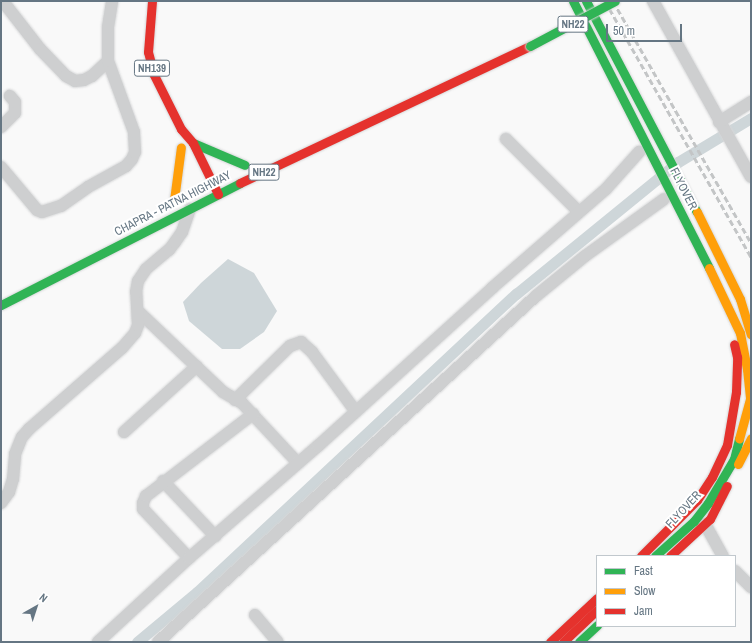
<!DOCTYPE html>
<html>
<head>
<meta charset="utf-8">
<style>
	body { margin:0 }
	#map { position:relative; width:752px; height:643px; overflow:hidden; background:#f9f9f9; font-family:"Archivo Narrow",sans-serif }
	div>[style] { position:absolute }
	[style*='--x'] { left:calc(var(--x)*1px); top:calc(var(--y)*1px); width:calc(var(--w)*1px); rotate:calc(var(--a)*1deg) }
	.water>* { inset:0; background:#ced6d9 }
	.canal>* { height:11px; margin:-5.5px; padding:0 5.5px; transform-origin:5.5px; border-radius:5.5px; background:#ced6d9 }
	.roads { filter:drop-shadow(0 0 1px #d5d6d7) drop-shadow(0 0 1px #d5d6d7) }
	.street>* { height:12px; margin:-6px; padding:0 6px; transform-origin:6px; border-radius:6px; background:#cecfd0 }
	.fast>* { height:9px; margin:-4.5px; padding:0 4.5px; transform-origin:4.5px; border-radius:4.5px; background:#30b455 }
	.slow>* { height:9px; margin:-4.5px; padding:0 4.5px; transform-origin:4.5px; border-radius:4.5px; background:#ff9f0a }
	.jam>* { height:9px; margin:-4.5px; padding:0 4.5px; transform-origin:4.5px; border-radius:4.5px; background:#e5322d }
	.rail>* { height:3px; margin-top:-1.5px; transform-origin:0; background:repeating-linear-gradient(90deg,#c3c5c6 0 6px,transparent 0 9px) }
	.bridges { filter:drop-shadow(0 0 1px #d5d6d6) drop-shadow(0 0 1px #d5d6d6) }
	.fast-bridge>* { height:9px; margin:-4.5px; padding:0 4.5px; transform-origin:4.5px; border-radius:4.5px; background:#30b455 }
	span { translate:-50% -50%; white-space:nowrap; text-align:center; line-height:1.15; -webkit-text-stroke:4px #fff; paint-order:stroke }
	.shield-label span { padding:1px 3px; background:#fff; border:1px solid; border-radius:3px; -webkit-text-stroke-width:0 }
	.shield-label { font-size:11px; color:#657683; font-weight:700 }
	.street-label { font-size:12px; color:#657683 }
	.frame { position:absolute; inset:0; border:2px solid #657683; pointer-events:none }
	.legend { position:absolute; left:596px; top:555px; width:140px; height:72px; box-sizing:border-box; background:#fff; border:1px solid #c1c8cd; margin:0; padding:5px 7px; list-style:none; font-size:12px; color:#657683 }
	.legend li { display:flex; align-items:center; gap:8px; height:20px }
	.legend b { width:20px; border:1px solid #c1c8cd }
	.north { position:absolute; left:16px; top:587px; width:40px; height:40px; -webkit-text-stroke:3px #fff; paint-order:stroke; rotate:39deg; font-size:11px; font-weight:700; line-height:16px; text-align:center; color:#657683 }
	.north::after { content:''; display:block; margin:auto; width:14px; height:18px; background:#657683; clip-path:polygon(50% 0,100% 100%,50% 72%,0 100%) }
	.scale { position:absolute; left:606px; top:24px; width:76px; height:18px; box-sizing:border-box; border:2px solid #657683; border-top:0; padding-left:5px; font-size:12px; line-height:14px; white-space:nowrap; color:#657683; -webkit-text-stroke:3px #fff; paint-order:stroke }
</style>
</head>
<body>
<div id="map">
	<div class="water">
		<i style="clip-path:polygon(228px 259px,254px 273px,277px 311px,264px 332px,240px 349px,222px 349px,189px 321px,183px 302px,201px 283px)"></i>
	</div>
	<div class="canal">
		<i style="--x:137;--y:642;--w:78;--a:-39.8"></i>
		<i style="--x:197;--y:592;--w:437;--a:-43.1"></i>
		<i style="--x:516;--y:294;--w:209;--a:-39.2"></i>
		<i style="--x:678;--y:162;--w:85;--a:-31.1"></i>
	</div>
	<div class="roads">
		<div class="street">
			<i style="--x:653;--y:1;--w:201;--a:60.9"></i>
			<i style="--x:1;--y:2;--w:4;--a:27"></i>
			<i style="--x:5;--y:4;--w:57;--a:52.1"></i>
			<i style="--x:40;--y:49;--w:37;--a:46"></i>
			<i style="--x:66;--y:76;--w:10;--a:29"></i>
			<i style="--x:75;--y:81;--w:9;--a:-6"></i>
			<i style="--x:84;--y:80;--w:9;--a:-27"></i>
			<i style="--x:92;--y:76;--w:22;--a:-43"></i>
			<i style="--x:719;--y:122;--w:38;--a:-32"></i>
			<i style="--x:1;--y:127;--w:20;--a:-45"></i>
			<i style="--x:15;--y:113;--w:11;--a:-90"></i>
			<i style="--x:15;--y:102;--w:8;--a:-130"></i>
			<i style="--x:506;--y:139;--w:103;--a:45"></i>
			<i style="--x:1;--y:167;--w:56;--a:50.1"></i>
			<i style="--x:37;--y:210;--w:5;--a:22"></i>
			<i style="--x:42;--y:212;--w:20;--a:-18"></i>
			<i style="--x:61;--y:206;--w:33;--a:-35"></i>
			<i style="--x:88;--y:187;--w:43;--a:-28.9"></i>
			<i style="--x:126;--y:166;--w:9;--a:-49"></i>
			<i style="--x:132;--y:159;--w:8;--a:-67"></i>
			<i style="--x:135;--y:152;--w:20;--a:-93"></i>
			<i style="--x:134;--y:132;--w:76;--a:-110.1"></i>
			<i style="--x:108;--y:61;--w:34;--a:-90"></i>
			<i style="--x:108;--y:27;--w:26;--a:-81"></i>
			<i style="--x:138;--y:311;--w:117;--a:43.6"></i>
			<i style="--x:223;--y:392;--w:22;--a:30"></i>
			<i style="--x:242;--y:403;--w:82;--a:47"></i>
			<i style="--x:235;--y:400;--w:77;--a:-44.5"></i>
			<i style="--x:290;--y:346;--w:12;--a:-20"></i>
			<i style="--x:301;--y:342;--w:15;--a:42"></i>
			<i style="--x:312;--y:352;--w:74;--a:53.7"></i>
			<i style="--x:124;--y:432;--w:98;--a:-42.1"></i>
			<i style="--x:163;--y:481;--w:76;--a:46.6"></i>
			<i style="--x:1;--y:503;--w:14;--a:-54"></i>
			<i style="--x:9;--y:492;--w:14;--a:-73"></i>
			<i style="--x:13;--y:479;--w:25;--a:-85"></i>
			<i style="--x:15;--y:454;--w:18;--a:-68"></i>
			<i style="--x:22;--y:437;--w:11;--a:-49"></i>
			<i style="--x:29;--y:429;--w:123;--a:-41.1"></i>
			<i style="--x:122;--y:348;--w:20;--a:-49"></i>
			<i style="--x:135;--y:333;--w:9;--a:-69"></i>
			<i style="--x:138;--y:325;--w:33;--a:-93"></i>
			<i style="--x:136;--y:292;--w:11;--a:-80"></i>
			<i style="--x:138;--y:281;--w:14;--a:-56"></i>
			<i style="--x:146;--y:269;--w:30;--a:-40"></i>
			<i style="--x:169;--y:250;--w:10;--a:-53"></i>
			<i style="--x:175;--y:242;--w:12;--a:-55"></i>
			<i style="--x:182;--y:232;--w:24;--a:-71"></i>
			<i style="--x:705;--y:524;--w:37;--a:61"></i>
			<i style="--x:189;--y:558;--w:67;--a:-133.2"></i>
			<i style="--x:143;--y:509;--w:6;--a:-90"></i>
			<i style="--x:143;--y:503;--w:8;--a:-67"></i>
			<i style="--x:146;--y:496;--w:135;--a:-37.5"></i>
			<i style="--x:735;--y:571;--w:23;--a:45"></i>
			<i style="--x:255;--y:615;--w:35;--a:50"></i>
			<i style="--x:98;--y:642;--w:124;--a:-42.7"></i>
			<i style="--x:189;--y:558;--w:171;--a:-41"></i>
			<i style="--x:318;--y:446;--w:235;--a:-42.2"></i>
			<i style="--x:492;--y:288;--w:151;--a:-41"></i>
			<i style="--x:606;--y:189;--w:50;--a:-48.3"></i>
			<i style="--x:158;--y:642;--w:512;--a:-42.47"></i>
			<i style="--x:536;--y:296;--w:63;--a:-39.2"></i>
			<i style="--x:585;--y:256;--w:97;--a:-35.8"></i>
		</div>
		<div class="fast">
			<i style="--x:573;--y:1;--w:300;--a:63"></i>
			<i style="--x:586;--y:1;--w:238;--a:62.3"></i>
			<i style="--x:193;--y:143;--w:56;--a:22.9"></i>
			<i style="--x:1;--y:305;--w:268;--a:-27"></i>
			<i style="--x:655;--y:556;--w:52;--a:-41.9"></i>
			<i style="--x:694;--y:521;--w:23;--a:-52"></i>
			<i style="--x:708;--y:503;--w:51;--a:-59.4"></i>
			<i style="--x:734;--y:459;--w:21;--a:-76"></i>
			<i style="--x:579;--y:642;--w:25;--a:-43"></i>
		</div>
		<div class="slow">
			<i style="--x:174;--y:200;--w:53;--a:-82.5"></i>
			<i style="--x:697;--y:212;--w:97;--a:63.7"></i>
			<i style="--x:740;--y:299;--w:37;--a:73"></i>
			<i style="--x:709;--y:268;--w:72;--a:64.5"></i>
			<i style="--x:740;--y:333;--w:37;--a:79"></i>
			<i style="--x:747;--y:369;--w:30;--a:84"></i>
			<i style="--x:750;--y:399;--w:41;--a:105.4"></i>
			<i style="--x:738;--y:464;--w:29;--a:-63"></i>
		</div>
		<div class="jam">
			<i style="--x:152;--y:1;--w:51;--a:94.5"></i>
			<i style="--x:148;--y:52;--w:24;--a:75"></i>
			<i style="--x:154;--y:75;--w:60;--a:63.4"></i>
			<i style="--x:181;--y:129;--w:18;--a:49"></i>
			<i style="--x:193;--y:143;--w:57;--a:63.9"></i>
			<i style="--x:240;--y:183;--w:321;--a:-25.3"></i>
			<i style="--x:641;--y:556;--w:79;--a:-45"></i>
			<i style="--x:697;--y:500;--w:27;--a:-57"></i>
			<i style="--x:712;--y:477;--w:35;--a:-65"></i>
			<i style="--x:727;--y:445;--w:54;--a:-80.4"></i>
			<i style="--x:736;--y:392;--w:35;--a:-88"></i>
			<i style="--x:737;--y:357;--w:13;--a:-103"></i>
			<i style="--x:670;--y:556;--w:54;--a:-42.8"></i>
			<i style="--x:710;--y:519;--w:37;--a:-63"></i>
			<i style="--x:550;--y:642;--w:64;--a:-43.1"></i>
			<i style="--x:563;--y:642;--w:47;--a:-43.3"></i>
		</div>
	</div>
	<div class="rail">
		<i style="--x:605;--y:1;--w:295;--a:60.3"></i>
		<i style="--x:613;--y:1;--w:279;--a:60.3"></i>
	</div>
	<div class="bridges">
		<div class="fast-bridge">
			<i style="--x:530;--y:46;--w:96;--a:-27.9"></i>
		</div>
	</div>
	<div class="shield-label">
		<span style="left:573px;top:24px">NH22</span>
		<span style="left:152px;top:68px">NH139</span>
		<span style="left:264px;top:172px">NH22</span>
	</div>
	<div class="street-label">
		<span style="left:683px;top:189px;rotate:63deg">FLYOVER</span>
		<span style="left:173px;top:204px;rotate:-27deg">CHAPRA - PATNA HIGHWAY</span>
		<span style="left:684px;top:510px;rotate:-47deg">FLYOVER</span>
	</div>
	<div class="frame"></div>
	<ul class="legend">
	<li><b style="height:5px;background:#30b455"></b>Fast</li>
	<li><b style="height:5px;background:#ff9f0a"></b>Slow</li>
	<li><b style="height:5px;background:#e5322d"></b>Jam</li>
	</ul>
	<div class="north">N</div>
	<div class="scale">50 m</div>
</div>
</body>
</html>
